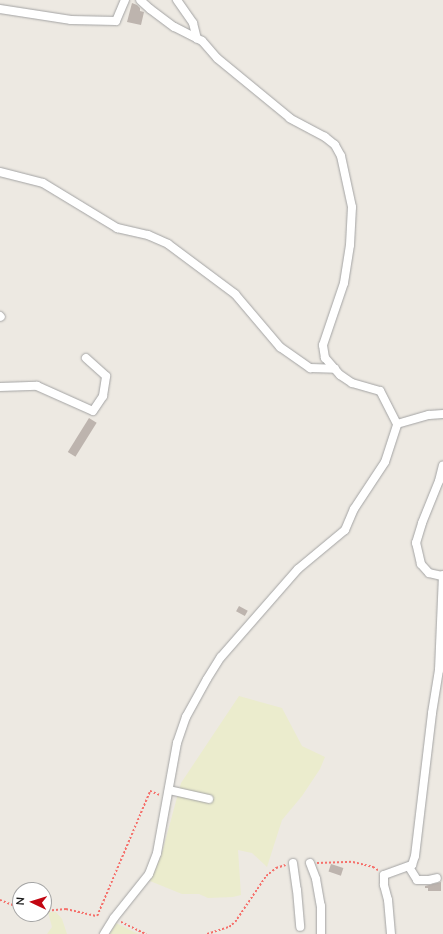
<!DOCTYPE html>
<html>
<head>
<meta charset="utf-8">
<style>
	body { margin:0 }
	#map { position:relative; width:443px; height:934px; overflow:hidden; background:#ede9e2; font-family:"Nunito Sans",sans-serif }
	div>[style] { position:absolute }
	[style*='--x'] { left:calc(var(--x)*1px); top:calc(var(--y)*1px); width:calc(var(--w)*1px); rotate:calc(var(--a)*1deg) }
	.farmland>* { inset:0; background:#ebeccd }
	.building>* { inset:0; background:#bdb4ae; transform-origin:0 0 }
	.path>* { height:1.5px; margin-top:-0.75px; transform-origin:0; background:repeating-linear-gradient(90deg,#f5706b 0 2px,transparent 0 4px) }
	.roads { filter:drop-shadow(0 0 1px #a3a3a3) drop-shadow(0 0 1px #a3a3a3) }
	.minor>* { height:8px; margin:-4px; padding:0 4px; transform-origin:4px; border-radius:4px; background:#fff }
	span { translate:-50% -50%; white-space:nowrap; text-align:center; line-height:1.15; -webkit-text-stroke:3px #fff; paint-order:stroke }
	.north { position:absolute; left:12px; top:882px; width:40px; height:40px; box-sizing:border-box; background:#fff; border:1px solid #a4a4a4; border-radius:50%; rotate:274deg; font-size:11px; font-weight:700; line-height:16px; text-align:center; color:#1c1c1c }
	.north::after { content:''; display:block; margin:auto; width:14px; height:18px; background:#c20612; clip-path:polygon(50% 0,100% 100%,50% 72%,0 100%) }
</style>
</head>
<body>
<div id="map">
	<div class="farmland">
		<i style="clip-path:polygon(239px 696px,282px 708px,302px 746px,325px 757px,320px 769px,302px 796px,282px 820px,267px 867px,252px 853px,238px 850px,241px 895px,233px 897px,208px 898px,199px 894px,182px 894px,150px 881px,161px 856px,181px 783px)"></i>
		<i style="clip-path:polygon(48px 912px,56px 912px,62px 919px,67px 934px,47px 934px,52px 927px)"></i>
		<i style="clip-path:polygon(116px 923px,134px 932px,140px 934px,110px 934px)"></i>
	</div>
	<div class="building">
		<i style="clip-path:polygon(132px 3px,137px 5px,140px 8px,140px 11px,144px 12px,141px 25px,127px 22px)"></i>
		<i style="left:89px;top:418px;width:9px;height:40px;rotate:32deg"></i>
		<i style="left:239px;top:606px;width:10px;height:6px;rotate:29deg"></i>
		<i style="left:331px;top:864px;width:13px;height:8px;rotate:18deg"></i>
		<i style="clip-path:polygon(441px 882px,441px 891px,428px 891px,428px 888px,425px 888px,425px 886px)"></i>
	</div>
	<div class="path">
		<i style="--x:317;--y:863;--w:36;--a:-2"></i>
		<i style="--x:353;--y:862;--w:21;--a:14"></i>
		<i style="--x:373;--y:867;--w:6;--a:31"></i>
		<i style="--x:0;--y:900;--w:22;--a:22"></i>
		<i style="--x:44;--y:911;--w:22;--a:-5"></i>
		<i style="--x:66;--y:909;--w:32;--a:13"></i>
		<i style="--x:97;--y:916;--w:136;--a:-67"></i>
		<i style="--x:150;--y:791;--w:11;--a:22"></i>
		<i style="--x:121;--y:922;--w:28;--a:26"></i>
		<i style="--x:207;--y:934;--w:23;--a:-18"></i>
		<i style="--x:229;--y:927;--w:8;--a:-40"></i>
		<i style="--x:235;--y:922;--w:55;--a:-56"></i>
		<i style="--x:266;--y:876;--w:13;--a:-39"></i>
		<i style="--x:276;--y:868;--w:10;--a:-17"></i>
	</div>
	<div class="roads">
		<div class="minor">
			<i style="--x:177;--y:0;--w:28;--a:55"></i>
			<i style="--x:193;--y:23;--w:16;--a:76"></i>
			<i style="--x:0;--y:9;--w:72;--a:8.8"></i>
			<i style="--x:71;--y:20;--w:45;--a:1.3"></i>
			<i style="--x:116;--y:21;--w:23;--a:-67"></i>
			<i style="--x:0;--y:172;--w:44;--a:14.3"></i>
			<i style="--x:43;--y:183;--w:87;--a:31.3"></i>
			<i style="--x:117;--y:228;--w:32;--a:13"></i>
			<i style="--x:148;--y:235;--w:22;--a:24"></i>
			<i style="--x:168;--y:244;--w:84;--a:36.7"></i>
			<i style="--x:235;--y:294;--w:70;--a:49.7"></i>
			<i style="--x:280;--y:347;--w:37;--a:35"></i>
			<i style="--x:310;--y:368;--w:25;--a:2"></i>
			<i style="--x:0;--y:316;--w:1;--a:45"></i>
			<i style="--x:0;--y:387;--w:37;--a:-2"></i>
			<i style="--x:37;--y:386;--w:61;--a:24.1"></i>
			<i style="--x:93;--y:411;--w:18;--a:-56"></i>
			<i style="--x:103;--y:396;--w:20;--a:-81"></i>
			<i style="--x:106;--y:376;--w:27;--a:-138"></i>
			<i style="--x:397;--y:424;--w:33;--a:-16"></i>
			<i style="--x:429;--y:415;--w:14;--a:-4"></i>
			<i style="--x:442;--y:576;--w:13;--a:-167"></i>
			<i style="--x:429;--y:573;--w:12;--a:-132"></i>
			<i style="--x:421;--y:564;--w:22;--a:-103"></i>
			<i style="--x:416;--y:543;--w:21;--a:-73"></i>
			<i style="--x:422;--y:523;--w:45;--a:-68"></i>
			<i style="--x:439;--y:481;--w:16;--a:-76"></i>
			<i style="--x:169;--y:790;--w:41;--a:12.7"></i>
			<i style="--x:293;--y:863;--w:27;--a:82"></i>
			<i style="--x:297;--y:890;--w:37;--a:85"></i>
			<i style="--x:310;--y:863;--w:17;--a:69"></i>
			<i style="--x:316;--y:879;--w:27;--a:80"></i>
			<i style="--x:321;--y:906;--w:28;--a:90"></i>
			<i style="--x:409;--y:867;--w:15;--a:58"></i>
			<i style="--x:417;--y:880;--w:12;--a:0"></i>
			<i style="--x:429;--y:880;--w:8;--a:-14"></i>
			<i style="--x:104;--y:934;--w:19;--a:-58"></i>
			<i style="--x:114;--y:918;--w:56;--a:-51.5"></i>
			<i style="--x:149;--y:874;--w:22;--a:-69"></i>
			<i style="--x:157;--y:853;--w:112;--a:-79.7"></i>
			<i style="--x:177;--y:743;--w:28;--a:-71"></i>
			<i style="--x:186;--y:717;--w:43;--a:-61.1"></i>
			<i style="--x:207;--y:679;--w:26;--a:-58"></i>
			<i style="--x:221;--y:657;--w:117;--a:-48.8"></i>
			<i style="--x:298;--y:569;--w:61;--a:-39.7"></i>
			<i style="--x:345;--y:530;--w:23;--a:-67"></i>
			<i style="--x:354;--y:509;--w:56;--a:-56.6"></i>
			<i style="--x:385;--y:462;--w:40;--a:-72"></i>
			<i style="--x:397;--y:424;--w:37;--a:-117"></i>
			<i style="--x:380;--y:391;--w:29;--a:-164"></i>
			<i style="--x:352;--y:383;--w:14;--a:-146"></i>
			<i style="--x:340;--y:375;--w:23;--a:-131"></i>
			<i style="--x:325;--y:358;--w:13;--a:-99"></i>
			<i style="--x:323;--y:345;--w:65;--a:-71.3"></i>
			<i style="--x:344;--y:283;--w:38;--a:-81"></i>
			<i style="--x:350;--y:245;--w:38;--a:-87"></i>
			<i style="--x:352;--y:207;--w:52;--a:-102.2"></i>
			<i style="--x:341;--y:156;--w:13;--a:-119"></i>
			<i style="--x:335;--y:145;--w:13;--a:-141"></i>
			<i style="--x:325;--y:137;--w:40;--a:-152"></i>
			<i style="--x:290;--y:118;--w:94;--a:-140.6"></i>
			<i style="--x:217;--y:58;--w:23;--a:-131"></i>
			<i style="--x:202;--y:41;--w:31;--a:-153"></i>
			<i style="--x:174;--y:27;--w:30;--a:-143"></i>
			<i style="--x:150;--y:9;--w:13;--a:-138"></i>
			<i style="--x:391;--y:934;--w:34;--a:-95"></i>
			<i style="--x:388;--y:900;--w:16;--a:-105"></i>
			<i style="--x:384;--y:885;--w:10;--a:-90"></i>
			<i style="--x:384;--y:875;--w:30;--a:-20"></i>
			<i style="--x:412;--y:865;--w:9;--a:-72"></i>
			<i style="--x:415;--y:856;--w:144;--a:-83.2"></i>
			<i style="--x:432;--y:713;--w:44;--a:-80.8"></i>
			<i style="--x:439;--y:670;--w:95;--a:-87.6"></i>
		</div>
	</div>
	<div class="north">N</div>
</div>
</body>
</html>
